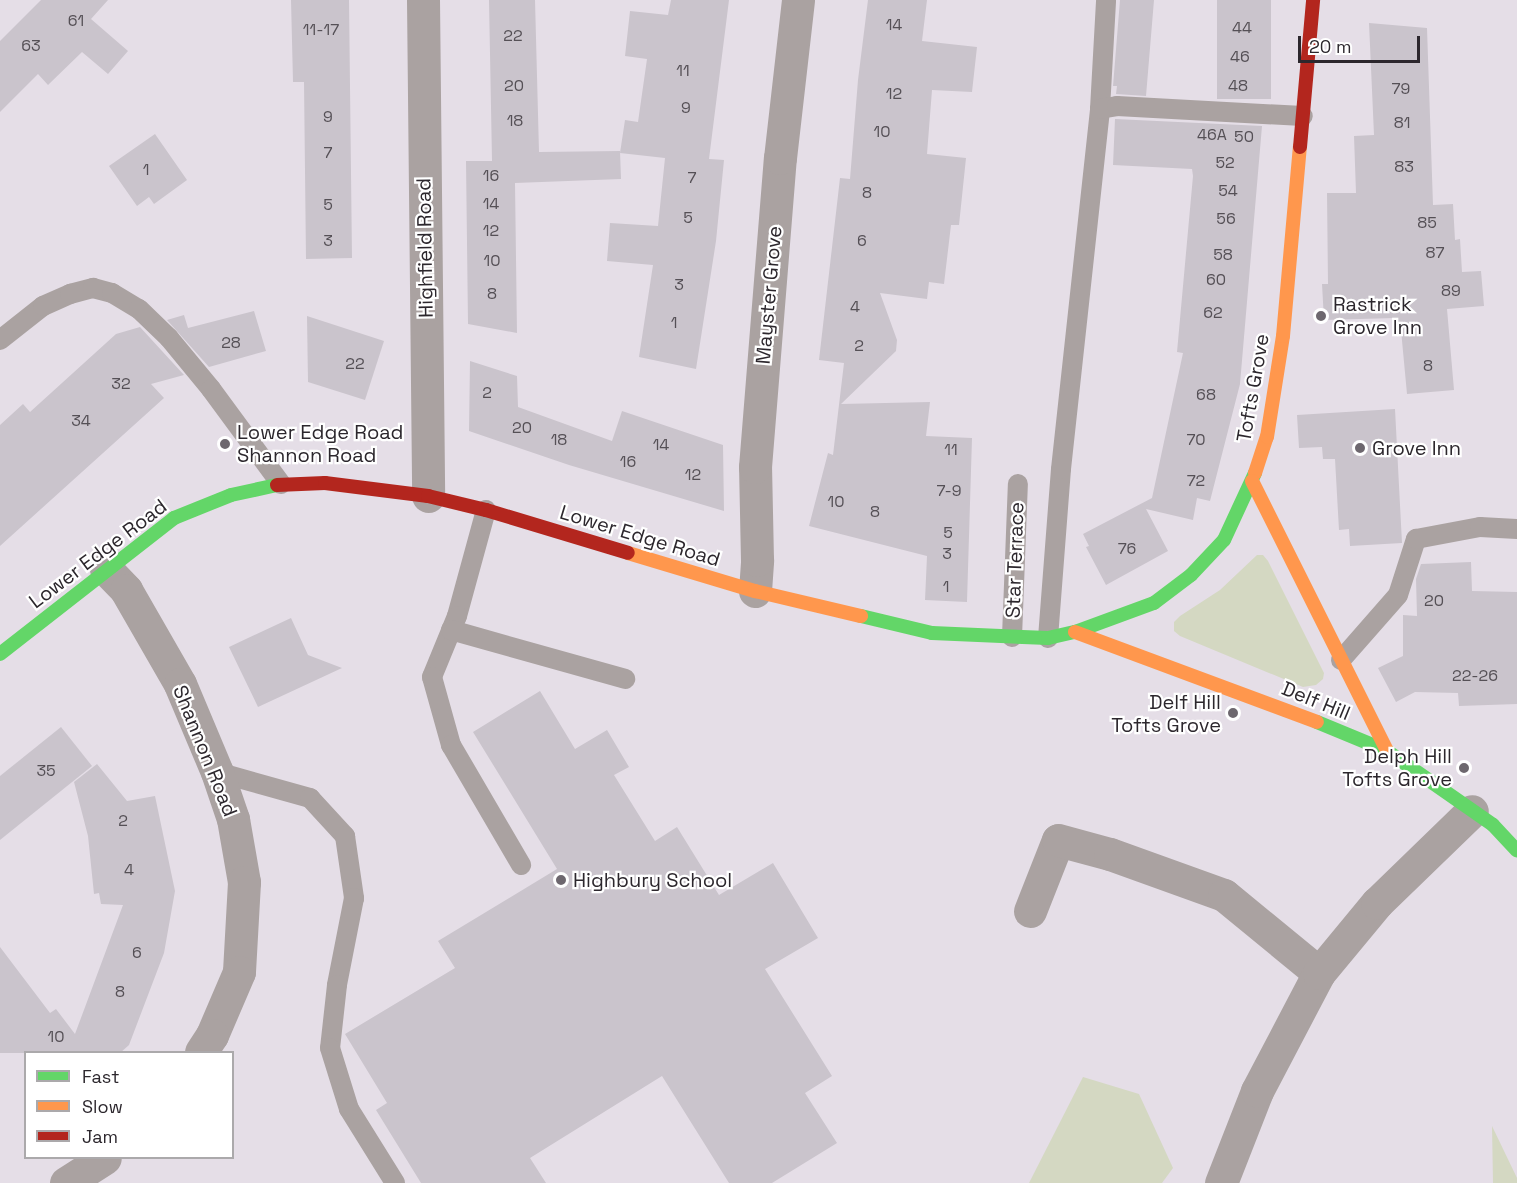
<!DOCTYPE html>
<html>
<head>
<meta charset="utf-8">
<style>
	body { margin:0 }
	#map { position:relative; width:1517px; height:1183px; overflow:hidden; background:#e5dee7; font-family:"Space Grotesk",sans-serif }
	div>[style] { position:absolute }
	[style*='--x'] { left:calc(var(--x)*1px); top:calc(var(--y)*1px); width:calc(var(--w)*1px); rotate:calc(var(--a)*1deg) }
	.green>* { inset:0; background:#d4d8c2 }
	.building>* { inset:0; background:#cac4cc; transform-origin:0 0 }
	.lane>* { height:20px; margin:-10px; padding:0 10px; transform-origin:10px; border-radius:10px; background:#aaa2a1 }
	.street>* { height:33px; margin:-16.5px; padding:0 16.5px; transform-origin:16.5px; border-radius:16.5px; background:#aaa2a1 }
	.fast>* { height:14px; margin:-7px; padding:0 7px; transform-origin:7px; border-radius:7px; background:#63d668 }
	.slow>* { height:14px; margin:-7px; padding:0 7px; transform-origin:7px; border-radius:7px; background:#ff974d }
	.jam>* { height:14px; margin:-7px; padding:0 7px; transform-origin:7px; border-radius:7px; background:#b3261e }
	.dots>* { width:16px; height:16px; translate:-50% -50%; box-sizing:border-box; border:3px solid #fff; border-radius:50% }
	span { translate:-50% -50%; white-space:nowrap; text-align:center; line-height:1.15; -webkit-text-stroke:4.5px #fff; paint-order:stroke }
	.number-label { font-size:16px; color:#555056 }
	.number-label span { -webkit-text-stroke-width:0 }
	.street-label { font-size:20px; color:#2c272d }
	.poi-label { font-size:20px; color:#2c272d }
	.left { translate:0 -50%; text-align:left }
	.right { translate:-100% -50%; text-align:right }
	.legend { position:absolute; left:24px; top:1051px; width:210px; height:108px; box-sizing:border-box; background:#fff; border:2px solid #aba9ab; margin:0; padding:8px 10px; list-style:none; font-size:18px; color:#2c272d }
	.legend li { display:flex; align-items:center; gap:12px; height:30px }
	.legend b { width:30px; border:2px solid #aba9ab }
	.scale { position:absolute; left:1298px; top:36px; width:122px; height:27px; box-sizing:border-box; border:3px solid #2c272d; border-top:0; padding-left:8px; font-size:18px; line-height:21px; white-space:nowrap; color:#2c272d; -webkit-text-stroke:4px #fff; paint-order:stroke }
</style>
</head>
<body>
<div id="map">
	<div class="green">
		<i style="clip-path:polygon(1257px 555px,1263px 555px,1268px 561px,1324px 673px,1323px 679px,1316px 685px,1303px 687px,1180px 636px,1174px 631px,1174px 622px,1180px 616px,1220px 590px)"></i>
		<i style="clip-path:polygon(1083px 1077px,1139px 1094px,1173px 1168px,1162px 1183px,1029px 1183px)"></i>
		<i style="clip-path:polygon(1492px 1126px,1517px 1178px,1517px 1183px,1493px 1183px)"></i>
	</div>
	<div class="building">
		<i style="clip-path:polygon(41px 0,108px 0,91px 19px,128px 51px,108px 74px,82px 52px,48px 85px,38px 74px,0 112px,0 41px)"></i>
		<i style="clip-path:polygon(291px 0,349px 0,352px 258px,306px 259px,304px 82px,293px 82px)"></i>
		<i style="clip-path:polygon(489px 0,535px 0,539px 152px,620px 151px,621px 179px,515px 183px,517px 333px,468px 324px,466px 161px,492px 161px)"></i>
		<i style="clip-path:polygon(671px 0,729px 0,709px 159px,724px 160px,716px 241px,696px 369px,639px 357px,653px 265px,607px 261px,610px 223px,658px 226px,665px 158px,620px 153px,625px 120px,638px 122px,647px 59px,625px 56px,630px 11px,668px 15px)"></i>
		<i style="clip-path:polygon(868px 0,927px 0,922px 41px,977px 47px,972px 92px,932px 90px,927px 154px,966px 158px,959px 225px,951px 225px,944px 284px,929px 282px,927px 299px,880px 293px,897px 340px,896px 351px,841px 404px,930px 402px,926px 436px,972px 438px,967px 602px,925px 600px,927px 556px,809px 526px,828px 453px,833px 455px,844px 363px,819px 360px,840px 178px,850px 179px,858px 80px)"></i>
		<i style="clip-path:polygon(1120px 0,1154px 0,1146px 96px,1116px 94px,1117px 86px,1113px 86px)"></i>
		<i style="left:1217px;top:0;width:54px;height:99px"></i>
		<i style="clip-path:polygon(1369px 23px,1427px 28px,1433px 205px,1453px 204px,1455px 240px,1460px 239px,1462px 272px,1481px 271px,1484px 306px,1447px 309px,1454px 390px,1407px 394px,1401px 330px,1396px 331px,1395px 318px,1324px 320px,1322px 284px,1328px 284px,1327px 193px,1356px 193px,1354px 136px,1374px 135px)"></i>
		<i style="clip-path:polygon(1115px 119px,1262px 126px,1240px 384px,1210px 501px,1197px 498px,1193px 520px,1146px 509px,1168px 551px,1106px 585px,1086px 547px,1089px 546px,1083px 534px,1152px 498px,1183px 353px,1177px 352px,1193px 176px,1192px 169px,1113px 165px)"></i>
		<i style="clip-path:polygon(155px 134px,187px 180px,154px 204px,149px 197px,137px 206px,109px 166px)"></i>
		<i style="clip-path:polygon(254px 311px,266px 351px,209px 367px,167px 320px,184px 315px,188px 328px)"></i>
		<i style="clip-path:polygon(307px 316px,384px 341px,365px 400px,308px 382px)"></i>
		<i style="clip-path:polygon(140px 327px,184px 375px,151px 384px,164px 398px,0 546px,0 425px,23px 404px,30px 412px,116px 334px)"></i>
		<i style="clip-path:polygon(470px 361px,517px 376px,518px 407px,612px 441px,622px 411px,723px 445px,724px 511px,569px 465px,469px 431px)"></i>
		<i style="clip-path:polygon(1395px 409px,1402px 543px,1350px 546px,1349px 529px,1339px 530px,1335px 459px,1323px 459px,1322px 447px,1299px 448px,1297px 415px)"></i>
		<i style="clip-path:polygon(1471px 562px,1472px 591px,1517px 592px,1517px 704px,1459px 706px,1458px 693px,1415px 692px,1396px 702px,1378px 668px,1403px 656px,1403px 615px,1417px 616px,1416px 579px,1421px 564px)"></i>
		<i style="clip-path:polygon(291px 618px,308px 655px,342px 668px,258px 707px,229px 647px)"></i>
		<i style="clip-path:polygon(540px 691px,575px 749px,607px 730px,629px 767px,614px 775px,655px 841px,677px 827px,719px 895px,773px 863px,818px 938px,765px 969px,832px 1076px,805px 1093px,837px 1143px,772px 1183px,729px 1183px,662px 1076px,530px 1158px,546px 1183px,421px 1183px,376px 1110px,387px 1103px,345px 1034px,455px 968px,438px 941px,557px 869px,473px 732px)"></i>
		<i style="clip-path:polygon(61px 727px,92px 766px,0 840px,0 776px)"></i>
		<i style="clip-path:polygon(97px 764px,127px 801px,155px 796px,175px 891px,164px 953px,129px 1045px,120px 1053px,0 1053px,0 947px,50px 1013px,56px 1009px,75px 1034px,123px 905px,101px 904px,99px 893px,94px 894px,88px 836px,74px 782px)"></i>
	</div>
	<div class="lane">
		<i style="--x:1100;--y:109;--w:108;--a:-86.8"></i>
		<i style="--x:0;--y:340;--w:55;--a:-38.3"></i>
		<i style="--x:43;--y:306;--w:30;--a:-24"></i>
		<i style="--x:70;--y:294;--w:24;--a:-15"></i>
		<i style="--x:93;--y:288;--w:20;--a:15"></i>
		<i style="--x:112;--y:293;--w:31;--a:31"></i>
		<i style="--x:139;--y:309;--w:42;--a:44"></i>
		<i style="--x:169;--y:338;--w:66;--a:50.5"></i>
		<i style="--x:211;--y:389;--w:118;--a:53.6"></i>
		<i style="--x:486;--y:510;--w:110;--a:105.3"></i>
		<i style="--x:457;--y:616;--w:66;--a:112.3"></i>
		<i style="--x:432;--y:677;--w:71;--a:74.4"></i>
		<i style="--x:451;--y:745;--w:139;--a:59.7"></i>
		<i style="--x:451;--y:630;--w:181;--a:15.7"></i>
		<i style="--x:1012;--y:637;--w:153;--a:-87.8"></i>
		<i style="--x:1048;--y:638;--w:169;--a:-85.6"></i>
		<i style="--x:1061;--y:469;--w:362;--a:-83.8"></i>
		<i style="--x:1100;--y:109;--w:17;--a:-10"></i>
		<i style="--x:1117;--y:106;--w:186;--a:3.1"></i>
		<i style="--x:1341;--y:660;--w:86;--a:-48.8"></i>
		<i style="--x:1398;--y:595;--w:59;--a:-72.2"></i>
		<i style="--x:1416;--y:539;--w:65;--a:-10.6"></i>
		<i style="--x:1480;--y:527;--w:37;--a:3"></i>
		<i style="--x:217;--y:772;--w:97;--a:15.6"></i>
		<i style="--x:310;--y:798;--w:52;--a:47.4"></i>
		<i style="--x:345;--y:836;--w:63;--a:81.7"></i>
		<i style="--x:354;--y:898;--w:89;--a:101.1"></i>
		<i style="--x:337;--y:985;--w:63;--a:96.3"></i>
		<i style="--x:330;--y:1048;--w:64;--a:72.7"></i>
		<i style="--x:349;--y:1109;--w:87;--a:58.1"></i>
	</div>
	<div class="street">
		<i style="--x:423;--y:0;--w:496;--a:89.4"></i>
		<i style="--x:106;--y:569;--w:29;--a:46"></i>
		<i style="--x:126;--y:590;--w:108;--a:60.1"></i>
		<i style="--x:180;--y:684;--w:95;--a:67.2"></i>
		<i style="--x:217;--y:772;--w:50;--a:71.2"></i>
		<i style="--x:233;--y:819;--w:64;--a:80.1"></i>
		<i style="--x:244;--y:882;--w:90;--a:93.2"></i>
		<i style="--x:239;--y:972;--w:69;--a:113.2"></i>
		<i style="--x:212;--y:1035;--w:20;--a:123"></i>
		<i style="--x:755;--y:591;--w:31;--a:-86"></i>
		<i style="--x:757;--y:560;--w:93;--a:-91.2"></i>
		<i style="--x:755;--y:467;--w:310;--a:-85.4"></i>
		<i style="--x:780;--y:158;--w:159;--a:-83.5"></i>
		<i style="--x:1030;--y:911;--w:76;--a:-68.5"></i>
		<i style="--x:1058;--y:840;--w:54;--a:15.1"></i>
		<i style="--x:1110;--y:854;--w:121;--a:19.8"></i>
		<i style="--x:1224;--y:895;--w:123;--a:39.4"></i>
		<i style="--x:66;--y:1183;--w:46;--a:-32.7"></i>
		<i style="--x:1221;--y:1183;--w:99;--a:-68.6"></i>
		<i style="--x:1257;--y:1091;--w:133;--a:-62.3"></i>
		<i style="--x:1319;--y:973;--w:91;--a:-50.4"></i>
		<i style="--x:1377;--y:903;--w:132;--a:-44.1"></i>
	</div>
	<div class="fast">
		<i style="--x:861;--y:616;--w:73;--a:13.5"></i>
		<i style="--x:932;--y:633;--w:116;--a:2.5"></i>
		<i style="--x:1048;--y:638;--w:28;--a:-13"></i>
		<i style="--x:1075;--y:632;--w:84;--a:-20.2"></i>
		<i style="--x:1154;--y:603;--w:46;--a:-37.1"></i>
		<i style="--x:1191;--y:575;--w:48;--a:-46.7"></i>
		<i style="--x:1224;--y:540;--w:74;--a:-65.2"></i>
		<i style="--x:0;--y:654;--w:221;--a:-38"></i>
		<i style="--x:174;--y:518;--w:61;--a:-22"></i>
		<i style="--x:231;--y:495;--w:47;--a:-12.3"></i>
		<i style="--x:1317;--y:722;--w:76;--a:22.5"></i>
		<i style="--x:1387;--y:751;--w:129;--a:34.9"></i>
		<i style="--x:1493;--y:825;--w:35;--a:47"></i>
	</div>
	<div class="slow">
		<i style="--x:1255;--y:473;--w:38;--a:-72"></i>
		<i style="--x:1267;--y:437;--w:102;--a:-81"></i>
		<i style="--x:1283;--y:336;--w:190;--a:-84.9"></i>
		<i style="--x:1252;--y:481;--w:302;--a:63.4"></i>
		<i style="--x:628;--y:553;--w:133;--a:16.7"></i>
		<i style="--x:755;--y:591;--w:109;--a:13.3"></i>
		<i style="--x:1075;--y:632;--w:258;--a:20.4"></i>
	</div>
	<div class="jam">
		<i style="--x:1300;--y:147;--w:148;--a:-84.9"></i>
		<i style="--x:277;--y:485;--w:48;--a:-2.4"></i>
		<i style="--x:325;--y:483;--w:104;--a:7.2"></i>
		<i style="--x:428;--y:496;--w:60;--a:13.6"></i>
		<i style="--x:486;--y:510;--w:148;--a:16.8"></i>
	</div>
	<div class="dots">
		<i style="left:1321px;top:316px;background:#6d676e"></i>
		<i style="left:225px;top:444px;background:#6d676e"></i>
		<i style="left:1360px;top:448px;background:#6d676e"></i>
		<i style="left:1233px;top:713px;background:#6d676e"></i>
		<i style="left:1464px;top:768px;background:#6d676e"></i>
		<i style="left:561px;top:880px;background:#6d676e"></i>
	</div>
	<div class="number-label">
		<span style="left:76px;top:21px">61</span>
		<span style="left:894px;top:25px">14</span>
		<span style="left:1242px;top:28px">44</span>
		<span style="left:321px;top:30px">11-17</span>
		<span style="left:513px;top:36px">22</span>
		<span style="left:31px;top:46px">63</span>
		<span style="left:1240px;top:57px">46</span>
		<span style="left:683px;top:71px">11</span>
		<span style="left:514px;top:86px">20</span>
		<span style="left:1238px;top:86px">48</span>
		<span style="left:1401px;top:89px">79</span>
		<span style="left:894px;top:94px">12</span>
		<span style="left:686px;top:108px">9</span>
		<span style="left:328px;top:117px">9</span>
		<span style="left:515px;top:121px">18</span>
		<span style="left:1402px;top:123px">81</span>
		<span style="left:882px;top:132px">10</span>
		<span style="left:1212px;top:135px">46A</span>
		<span style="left:1244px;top:137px">50</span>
		<span style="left:328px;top:153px">7</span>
		<span style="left:1225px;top:163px">52</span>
		<span style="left:1404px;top:167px">83</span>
		<span style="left:146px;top:170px">1</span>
		<span style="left:491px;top:176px">16</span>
		<span style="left:692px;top:178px">7</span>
		<span style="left:1228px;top:191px">54</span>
		<span style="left:867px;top:193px">8</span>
		<span style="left:491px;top:204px">14</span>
		<span style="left:328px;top:205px">5</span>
		<span style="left:688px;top:218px">5</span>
		<span style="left:1226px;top:219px">56</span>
		<span style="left:1427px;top:223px">85</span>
		<span style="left:491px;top:231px">12</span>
		<span style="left:328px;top:241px">3</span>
		<span style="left:862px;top:241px">6</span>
		<span style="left:1435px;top:253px">87</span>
		<span style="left:1223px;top:255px">58</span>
		<span style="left:492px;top:261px">10</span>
		<span style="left:1216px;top:280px">60</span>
		<span style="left:679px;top:285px">3</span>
		<span style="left:1451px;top:291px">89</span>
		<span style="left:492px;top:294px">8</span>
		<span style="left:855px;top:307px">4</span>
		<span style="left:1213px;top:313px">62</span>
		<span style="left:674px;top:323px">1</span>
		<span style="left:231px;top:343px">28</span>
		<span style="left:859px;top:346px">2</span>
		<span style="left:355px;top:364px">22</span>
		<span style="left:1428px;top:366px">8</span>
		<span style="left:121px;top:384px">32</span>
		<span style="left:487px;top:393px">2</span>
		<span style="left:1206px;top:395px">68</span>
		<span style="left:81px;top:421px">34</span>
		<span style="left:522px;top:428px">20</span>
		<span style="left:559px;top:440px">18</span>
		<span style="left:1196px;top:440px">70</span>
		<span style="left:661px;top:445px">14</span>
		<span style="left:951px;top:450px">11</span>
		<span style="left:628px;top:462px">16</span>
		<span style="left:693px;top:475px">12</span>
		<span style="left:1196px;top:481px">72</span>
		<span style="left:949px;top:491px">7-9</span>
		<span style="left:836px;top:502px">10</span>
		<span style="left:875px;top:512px">8</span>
		<span style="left:948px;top:533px">5</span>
		<span style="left:1127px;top:549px">76</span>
		<span style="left:947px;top:554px">3</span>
		<span style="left:946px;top:587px">1</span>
		<span style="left:1434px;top:601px">20</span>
		<span style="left:1475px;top:676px">22-26</span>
		<span style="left:46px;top:771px">35</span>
		<span style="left:123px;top:821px">2</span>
		<span style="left:129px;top:870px">4</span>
		<span style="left:137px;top:953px">6</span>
		<span style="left:120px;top:992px">8</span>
		<span style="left:56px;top:1037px">10</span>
	</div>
	<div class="street-label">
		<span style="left:425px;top:248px;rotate:-91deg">Highfield Road</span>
		<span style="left:769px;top:295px;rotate:-85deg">Mayster Grove</span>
		<span style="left:1253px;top:388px;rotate:-80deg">Tofts Grove</span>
		<span style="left:640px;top:536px;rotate:17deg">Lower Edge Road</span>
		<span style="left:98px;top:554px;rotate:-37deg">Lower Edge Road</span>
		<span style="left:1015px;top:560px;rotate:-88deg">Star Terrace</span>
		<span style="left:1316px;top:701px;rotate:22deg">Delf Hill</span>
		<span style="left:205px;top:751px;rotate:68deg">Shannon Road</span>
	</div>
	<div class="poi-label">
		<span class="left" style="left:1333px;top:316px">Rastrick<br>Grove Inn</span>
		<span class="left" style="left:237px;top:444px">Lower Edge Road<br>Shannon Road</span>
		<span class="left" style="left:1372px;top:448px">Grove Inn</span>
		<span class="right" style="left:1221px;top:714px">Delf Hill<br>Tofts Grove</span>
		<span class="right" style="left:1452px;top:768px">Delph Hill<br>Tofts Grove</span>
		<span class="left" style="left:573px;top:880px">Highbury School</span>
	</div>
	<ul class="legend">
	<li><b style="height:8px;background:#63d668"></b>Fast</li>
	<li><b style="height:8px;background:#ff974d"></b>Slow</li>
	<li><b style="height:8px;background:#b3261e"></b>Jam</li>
	</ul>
	<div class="scale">20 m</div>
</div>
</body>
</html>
